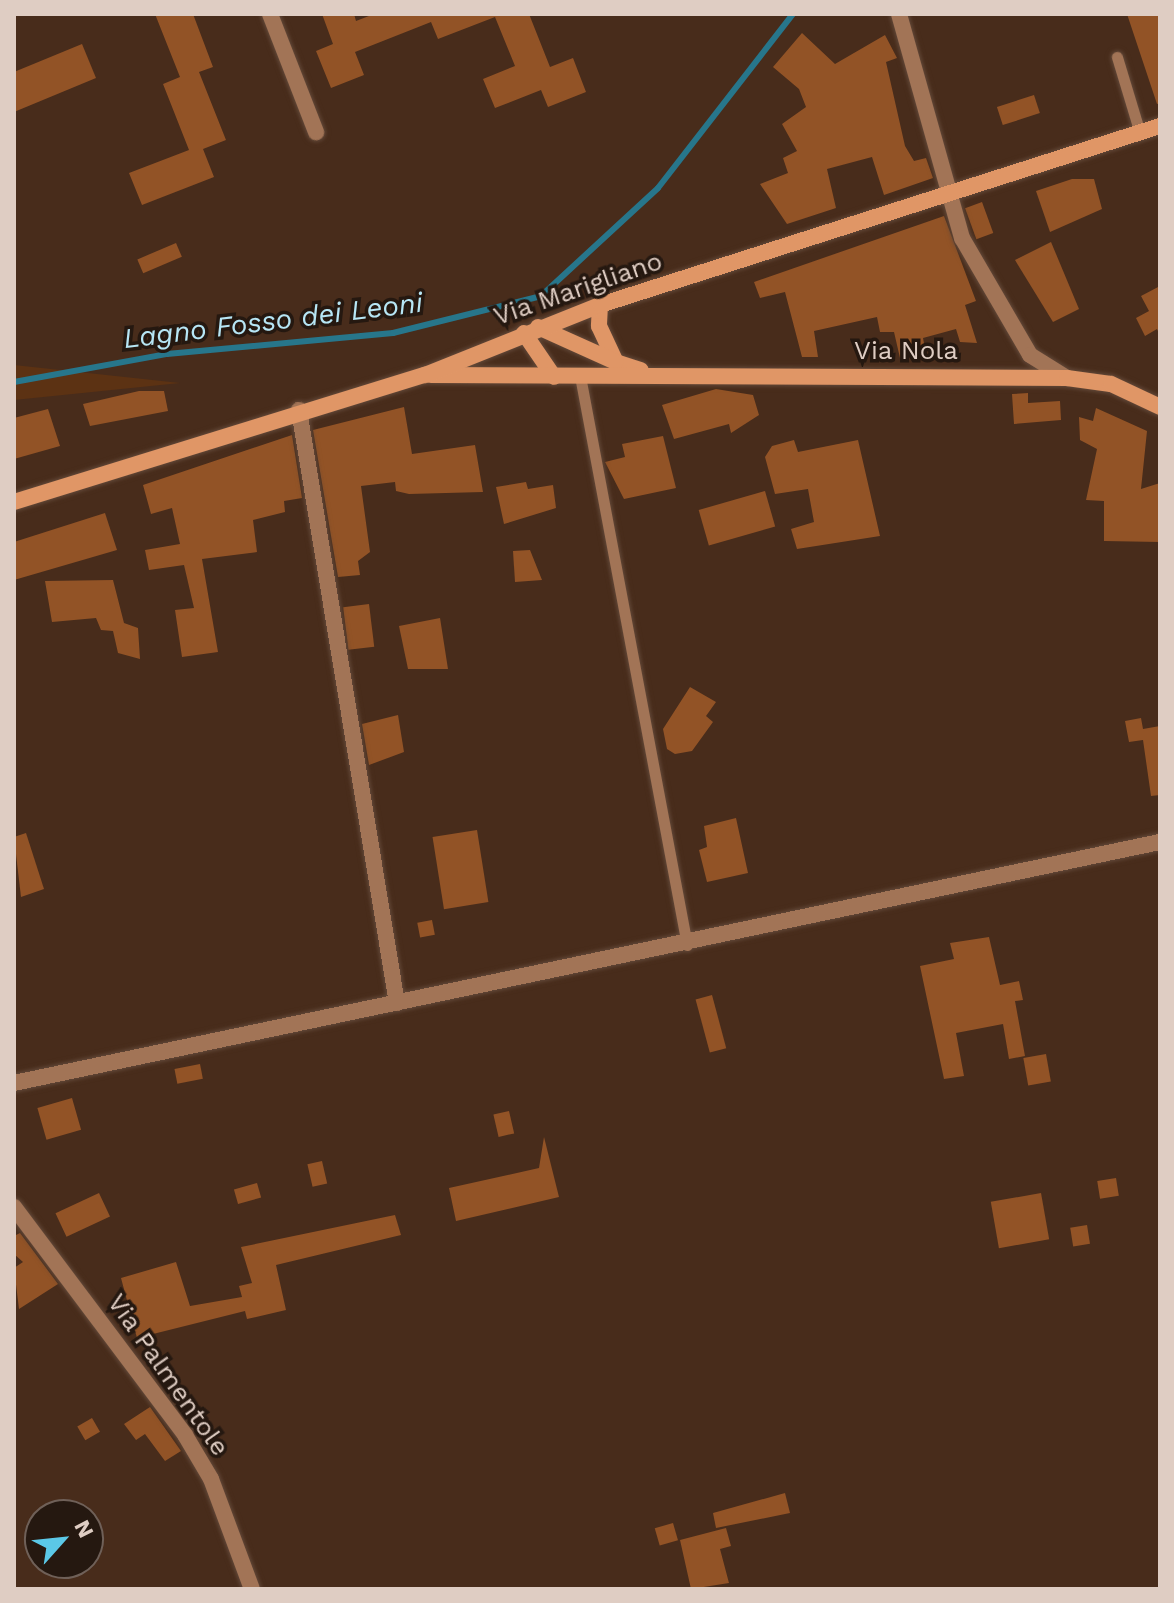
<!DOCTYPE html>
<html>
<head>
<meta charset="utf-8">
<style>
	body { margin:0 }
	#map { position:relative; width:1174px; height:1603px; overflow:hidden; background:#482c1b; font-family:"Work Sans",sans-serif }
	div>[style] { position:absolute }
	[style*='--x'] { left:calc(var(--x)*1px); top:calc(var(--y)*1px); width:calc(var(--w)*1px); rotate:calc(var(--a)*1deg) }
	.green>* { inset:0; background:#5c3213 }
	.stream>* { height:6px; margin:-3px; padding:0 3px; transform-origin:3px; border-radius:3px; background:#27768b }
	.building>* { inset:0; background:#925326; transform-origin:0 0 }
	.roads { filter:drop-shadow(0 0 2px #634939) drop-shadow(0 0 2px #634939) }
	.lane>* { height:11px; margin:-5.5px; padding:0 5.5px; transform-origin:5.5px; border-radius:5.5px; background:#a27456 }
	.street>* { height:16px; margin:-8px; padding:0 8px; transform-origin:8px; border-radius:8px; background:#a27456 }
	.secondary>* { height:16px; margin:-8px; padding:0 8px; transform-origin:8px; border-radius:8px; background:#e09666 }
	span { translate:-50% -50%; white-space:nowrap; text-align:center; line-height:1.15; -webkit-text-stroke:7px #251810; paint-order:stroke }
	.street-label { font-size:26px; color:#dfcdc3 }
	.water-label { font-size:28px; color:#b7e6f5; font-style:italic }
	.frame { position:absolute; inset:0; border:16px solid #dfcdc3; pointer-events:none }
	.north { position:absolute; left:24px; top:1499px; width:80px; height:80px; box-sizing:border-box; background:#251810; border:2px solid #6f6058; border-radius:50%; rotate:63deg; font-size:22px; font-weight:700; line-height:32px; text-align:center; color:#dfcdc3 }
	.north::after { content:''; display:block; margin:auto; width:28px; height:36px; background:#5bc8e7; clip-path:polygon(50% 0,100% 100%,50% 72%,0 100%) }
</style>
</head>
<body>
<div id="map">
	<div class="green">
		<i style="clip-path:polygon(14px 365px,180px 383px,14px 400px)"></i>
	</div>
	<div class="stream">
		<i style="--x:14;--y:382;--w:156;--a:-10.4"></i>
		<i style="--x:167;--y:354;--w:227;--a:-5.3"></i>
		<i style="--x:393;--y:333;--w:153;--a:-14"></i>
		<i style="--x:541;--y:296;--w:159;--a:-42.7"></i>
		<i style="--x:658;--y:188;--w:220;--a:-52.2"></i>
	</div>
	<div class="building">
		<i style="clip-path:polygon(155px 14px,193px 14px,213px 67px,199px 72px,226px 140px,203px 149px,214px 177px,142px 205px,129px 173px,189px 150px,163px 84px,180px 77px)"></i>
		<i style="clip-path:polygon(322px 14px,354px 14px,356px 21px,374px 14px,529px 14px,550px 67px,573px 58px,586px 92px,548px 107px,541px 90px,495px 108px,483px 79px,515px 66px,495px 17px,438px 39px,431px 22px,355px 52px,364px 75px,331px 88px,316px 51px,333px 44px)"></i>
		<i style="clip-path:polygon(1127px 14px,1160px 14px,1160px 103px,1157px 104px)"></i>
		<i style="clip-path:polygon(802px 33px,835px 64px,885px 35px,897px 58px,886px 62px,905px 146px,914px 161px,926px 158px,933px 178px,884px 195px,872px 157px,827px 169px,836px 208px,787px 224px,760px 184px,788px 173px,783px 158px,797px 151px,782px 124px,806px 107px,799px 89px,773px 67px)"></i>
		<i style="clip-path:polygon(82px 44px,96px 78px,14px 112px,14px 72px)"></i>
		<i style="left:1034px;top:95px;width:19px;height:39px;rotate:72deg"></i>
		<i style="clip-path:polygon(1072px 179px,1094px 179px,1102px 209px,1050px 232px,1036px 191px)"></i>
		<i style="left:982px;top:202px;width:33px;height:18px;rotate:70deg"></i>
		<i style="clip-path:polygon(944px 216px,976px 301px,965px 305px,977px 343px,960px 342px,956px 329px,923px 338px,926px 354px,900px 358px,894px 332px,880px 332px,877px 317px,814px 331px,818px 357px,802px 357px,785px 292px,760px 298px,754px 282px)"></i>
		<i style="clip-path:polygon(1051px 242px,1079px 309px,1053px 322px,1015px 260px)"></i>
		<i style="left:176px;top:243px;width:15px;height:42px;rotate:67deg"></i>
		<i style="clip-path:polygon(1160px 286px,1160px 335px,1157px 329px,1145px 336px,1136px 318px,1149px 311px,1141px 296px)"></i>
		<i style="clip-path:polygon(716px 389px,753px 395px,759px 415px,731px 433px,729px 424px,674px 439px,662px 405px)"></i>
		<i style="clip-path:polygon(139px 391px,164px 391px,168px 411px,90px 426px,83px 404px)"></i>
		<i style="clip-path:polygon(1028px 393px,1028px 403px,1060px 401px,1061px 420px,1014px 424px,1012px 394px)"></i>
		<i style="clip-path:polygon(404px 407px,412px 454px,475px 445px,483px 492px,409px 494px,396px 491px,395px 482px,361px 486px,370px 552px,358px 561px,360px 575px,338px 577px,313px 430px)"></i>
		<i style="clip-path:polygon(1096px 408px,1147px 431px,1141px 489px,1160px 483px,1160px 542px,1104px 541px,1104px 501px,1086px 500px,1097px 449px,1080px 440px,1079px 417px,1093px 421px)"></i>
		<i style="clip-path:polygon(48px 409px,60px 446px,14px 459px,14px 418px)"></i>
		<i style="clip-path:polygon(292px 435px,302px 498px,284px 501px,285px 512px,253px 520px,257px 552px,202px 559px,218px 652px,182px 657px,175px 610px,194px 608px,184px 565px,149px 570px,145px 550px,180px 544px,172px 508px,151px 514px,143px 485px)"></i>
		<i style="clip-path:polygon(663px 436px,676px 488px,624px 499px,605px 462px,625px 457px,622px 444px)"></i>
		<i style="clip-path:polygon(794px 440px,798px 452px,858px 440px,880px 536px,797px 549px,791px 529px,814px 522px,808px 489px,775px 494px,765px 457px,772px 446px)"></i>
		<i style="clip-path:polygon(526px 482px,528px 489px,553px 485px,556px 508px,504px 524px,496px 487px)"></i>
		<i style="left:765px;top:491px;width:37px;height:69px;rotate:74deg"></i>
		<i style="clip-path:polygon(105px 513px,117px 550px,14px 580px,14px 542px)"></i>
		<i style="clip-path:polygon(530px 550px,542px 580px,515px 582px,513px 551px)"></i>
		<i style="clip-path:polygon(113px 580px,124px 623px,138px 628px,140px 659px,118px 653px,113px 631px,101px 630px,96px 618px,52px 622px,45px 581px)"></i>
		<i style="left:369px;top:604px;width:43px;height:26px;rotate:83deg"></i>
		<i style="clip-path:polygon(440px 618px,448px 669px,408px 669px,399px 626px)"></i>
		<i style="clip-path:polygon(690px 687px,716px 702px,706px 716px,713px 722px,692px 751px,675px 754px,667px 749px,663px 729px)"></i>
		<i style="clip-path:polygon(398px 715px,404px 752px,369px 765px,362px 724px)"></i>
		<i style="clip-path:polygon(1141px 718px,1143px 729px,1160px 726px,1160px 795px,1151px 796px,1143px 740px,1129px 742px,1125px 721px)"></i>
		<i style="clip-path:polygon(736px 818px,748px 873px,707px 882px,699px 850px,707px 847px,704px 826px)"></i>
		<i style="left:477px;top:830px;width:73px;height:45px;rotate:81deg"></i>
		<i style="clip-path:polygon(26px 833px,44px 889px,21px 897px,14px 837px)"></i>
		<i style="left:432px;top:920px;width:15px;height:15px;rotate:79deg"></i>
		<i style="clip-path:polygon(989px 937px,1000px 985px,1019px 981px,1023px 1000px,1015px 1001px,1025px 1056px,1009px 1059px,1003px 1024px,956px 1033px,964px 1076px,944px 1079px,920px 966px,954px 959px,950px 943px)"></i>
		<i style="left:712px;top:995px;width:55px;height:17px;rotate:75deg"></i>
		<i style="left:1046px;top:1054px;width:28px;height:23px;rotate:80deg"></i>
		<i style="left:200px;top:1064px;width:15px;height:26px;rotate:79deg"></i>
		<i style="left:72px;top:1098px;width:33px;height:36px;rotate:74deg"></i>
		<i style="left:509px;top:1111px;width:23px;height:16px;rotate:77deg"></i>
		<i style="clip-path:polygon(544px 1137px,559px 1197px,456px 1221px,449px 1188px,539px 1168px)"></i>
		<i style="left:322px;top:1161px;width:23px;height:15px;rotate:77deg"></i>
		<i style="left:1116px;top:1178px;width:18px;height:19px;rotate:81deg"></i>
		<i style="left:257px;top:1183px;width:15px;height:24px;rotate:74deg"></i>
		<i style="left:99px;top:1193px;width:26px;height:48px;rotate:65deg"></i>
		<i style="left:1041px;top:1193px;width:47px;height:51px;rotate:80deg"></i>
		<i style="clip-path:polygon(395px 1215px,401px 1235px,276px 1265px,286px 1310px,247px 1319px,245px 1311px,137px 1338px,121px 1278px,176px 1262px,190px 1306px,242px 1297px,239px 1286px,252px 1283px,241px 1247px)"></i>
		<i style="left:1087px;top:1225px;width:19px;height:17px;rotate:81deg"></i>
		<i style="clip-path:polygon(20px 1233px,58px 1284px,19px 1309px,14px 1268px,23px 1262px,14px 1254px,14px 1236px)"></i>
		<i style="clip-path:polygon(150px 1407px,181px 1451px,165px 1461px,145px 1434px,136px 1440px,124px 1424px)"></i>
		<i style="left:92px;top:1418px;width:16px;height:17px;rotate:60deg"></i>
		<i style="clip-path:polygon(785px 1493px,790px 1513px,716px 1528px,713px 1513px)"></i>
		<i style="left:673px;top:1523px;width:18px;height:19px;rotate:74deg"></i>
		<i style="clip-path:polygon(726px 1528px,731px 1546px,720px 1549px,729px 1583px,691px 1589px,680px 1540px)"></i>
	</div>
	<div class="roads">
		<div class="lane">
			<i style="--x:1117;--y:57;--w:79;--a:73.2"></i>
			<i style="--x:580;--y:376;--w:579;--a:79.35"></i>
		</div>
		<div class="street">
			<i style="--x:270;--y:14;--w:127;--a:68.7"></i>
			<i style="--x:899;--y:14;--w:233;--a:74.3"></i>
			<i style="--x:962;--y:238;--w:135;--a:59.8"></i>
			<i style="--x:1030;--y:355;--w:44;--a:31.9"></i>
			<i style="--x:299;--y:410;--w:601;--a:80.62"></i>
			<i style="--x:14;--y:1083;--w:1171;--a:-11.88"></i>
			<i style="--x:14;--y:1207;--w:285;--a:53.1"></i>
			<i style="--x:185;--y:1435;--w:51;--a:59.4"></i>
			<i style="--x:211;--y:1479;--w:117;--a:69.6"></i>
		</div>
		<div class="secondary">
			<i style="--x:600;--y:305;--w:21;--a:93"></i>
			<i style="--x:599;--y:326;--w:40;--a:65"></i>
			<i style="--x:616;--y:362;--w:26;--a:18"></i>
			<i style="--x:538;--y:327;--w:85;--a:24.2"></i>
			<i style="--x:524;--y:333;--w:53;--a:55.7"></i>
			<i style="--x:431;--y:375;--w:636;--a:0.27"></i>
			<i style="--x:1067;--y:378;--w:44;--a:7.8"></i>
			<i style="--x:1111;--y:384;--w:54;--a:25.1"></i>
			<i style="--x:14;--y:502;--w:430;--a:-17.2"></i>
			<i style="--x:425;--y:375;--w:188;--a:-21.8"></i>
			<i style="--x:600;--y:305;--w:588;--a:-17.73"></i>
		</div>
	</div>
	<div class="street-label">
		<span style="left:578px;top:289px;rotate:-19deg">Via Marigliano</span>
		<span style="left:906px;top:351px">Via Nola</span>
		<span style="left:168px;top:1375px;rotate:55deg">Via Palmentole</span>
	</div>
	<div class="water-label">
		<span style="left:273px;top:321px;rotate:-7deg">Lagno Fosso dei Leoni</span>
	</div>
	<div class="frame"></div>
	<div class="north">N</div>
</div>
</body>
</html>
